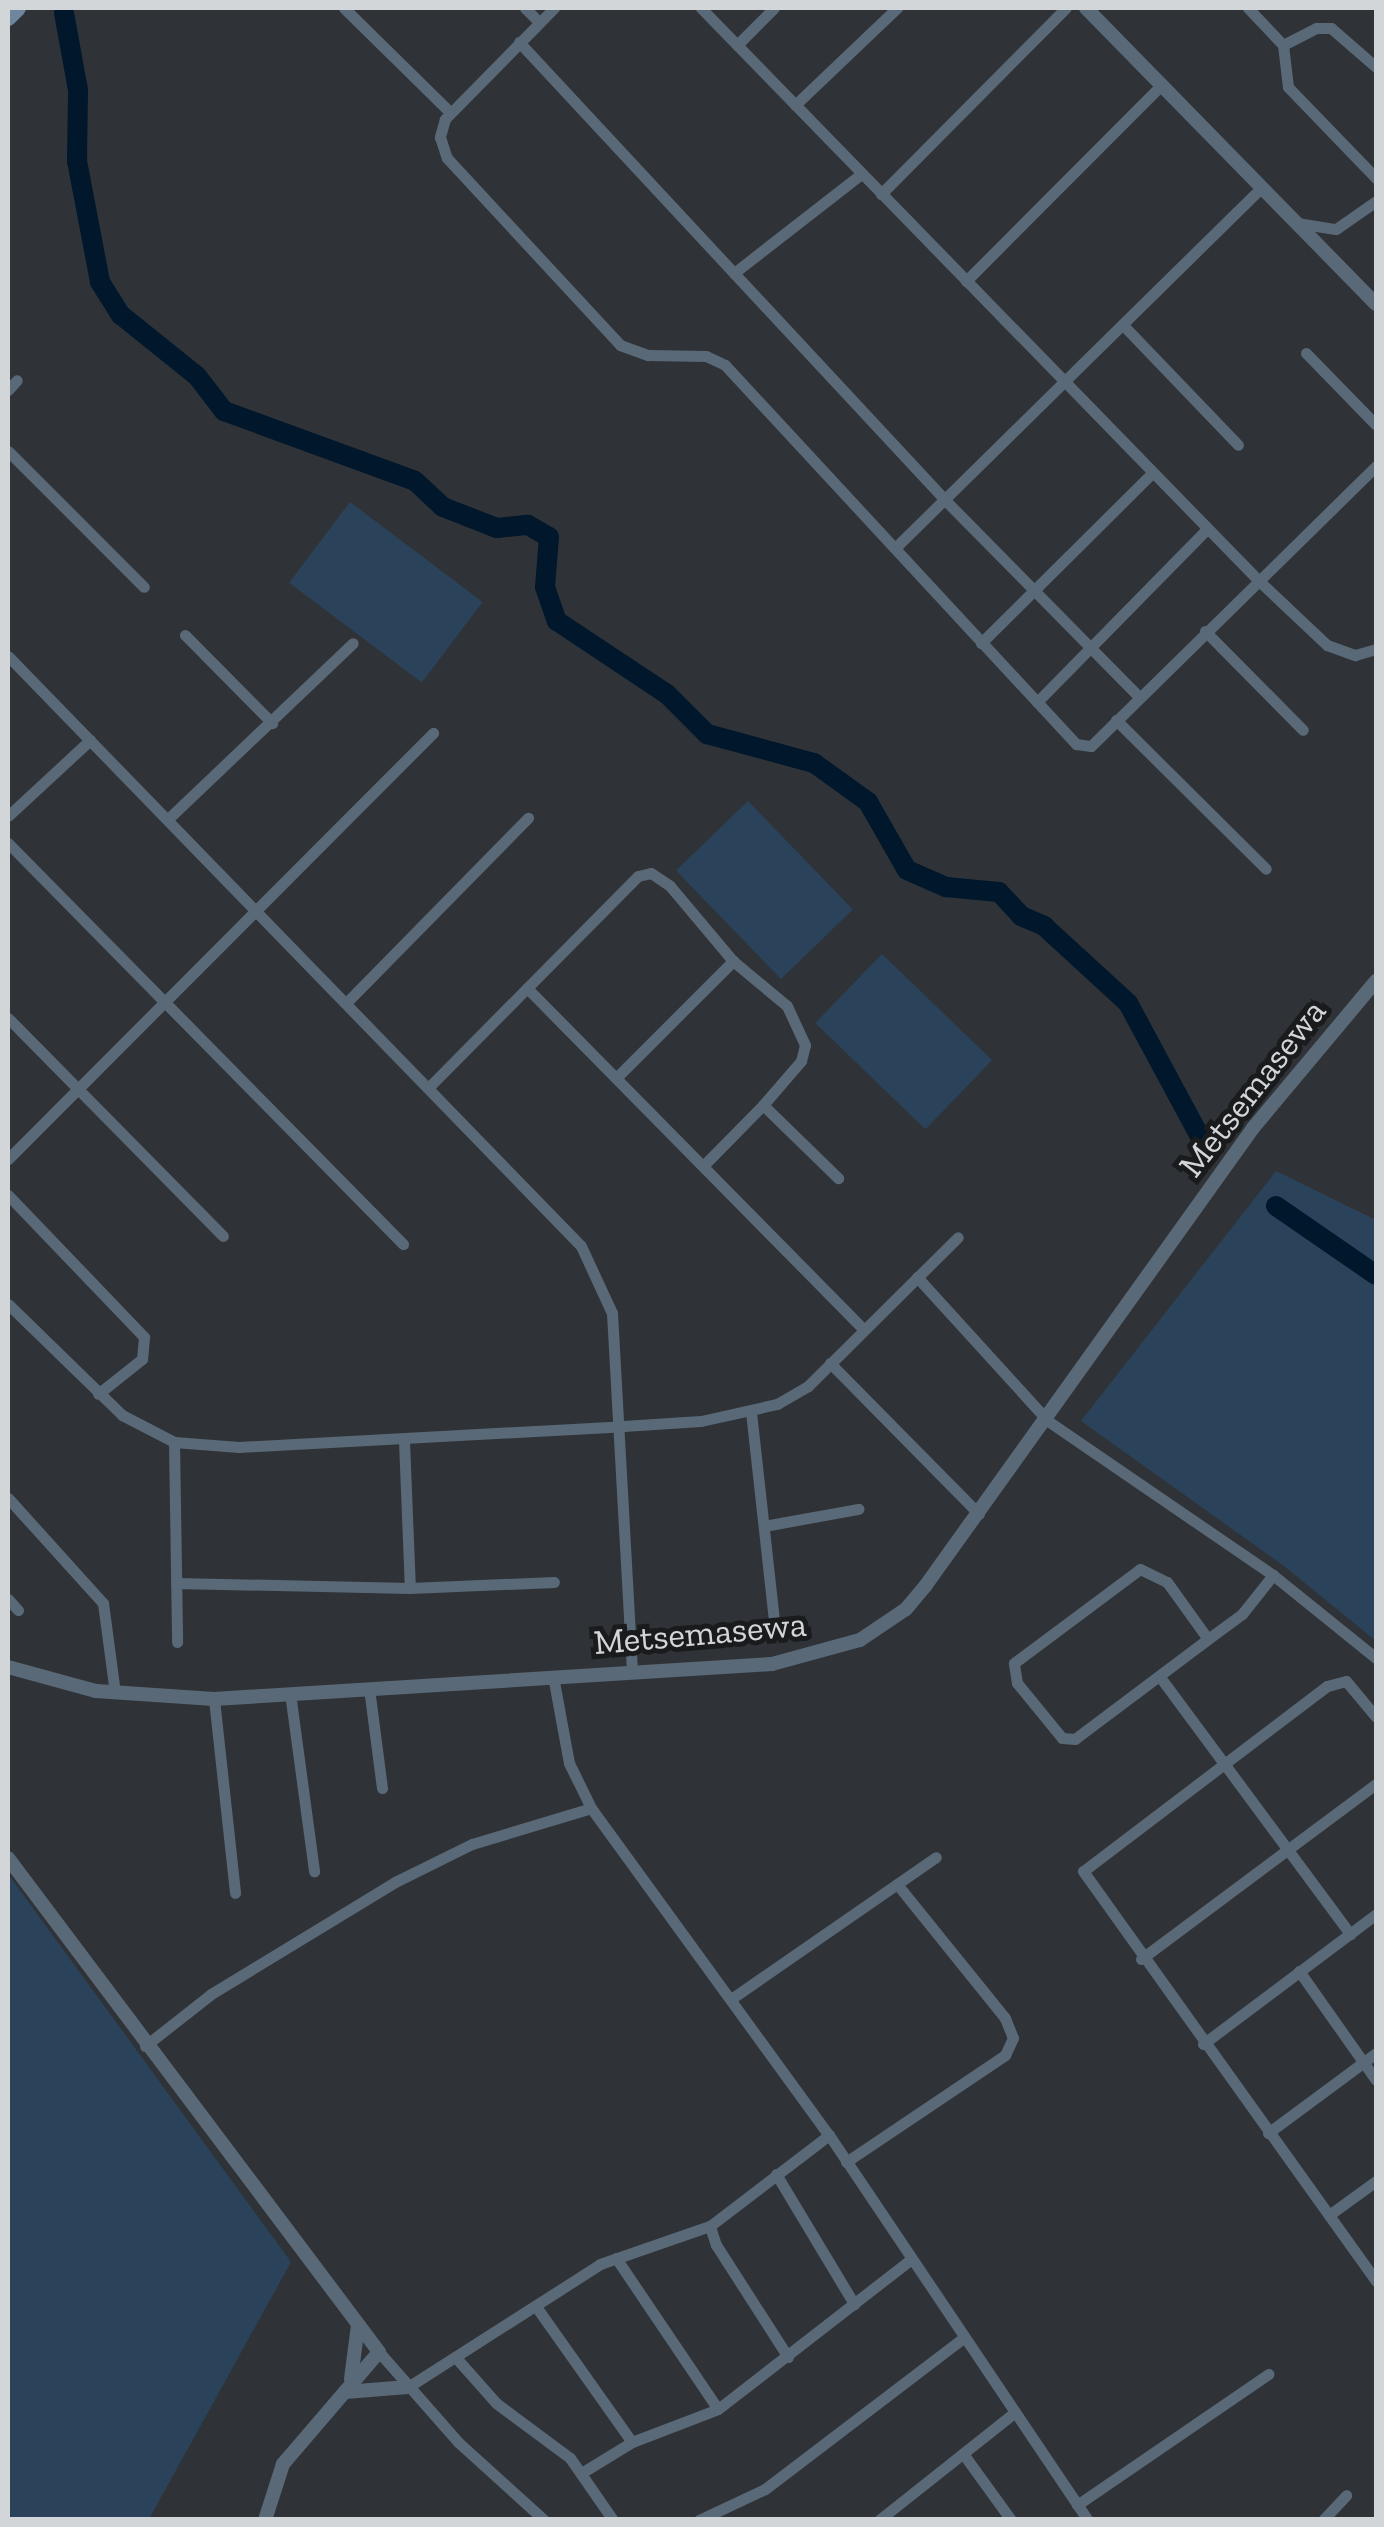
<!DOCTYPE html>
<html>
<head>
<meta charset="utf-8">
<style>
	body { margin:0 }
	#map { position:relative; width:1384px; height:2527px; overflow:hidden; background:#2f3337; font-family:"Zilla Slab",serif }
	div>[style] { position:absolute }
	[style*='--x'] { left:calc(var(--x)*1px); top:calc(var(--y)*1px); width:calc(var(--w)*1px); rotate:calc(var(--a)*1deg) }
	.green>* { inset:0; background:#2a435b; transform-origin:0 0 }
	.river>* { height:20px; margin:-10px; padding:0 10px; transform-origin:10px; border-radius:10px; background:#01172c }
	.minor>* { height:11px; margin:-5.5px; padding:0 5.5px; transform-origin:5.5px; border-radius:5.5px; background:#5a6977 }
	.tertiary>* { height:14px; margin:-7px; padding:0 7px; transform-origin:7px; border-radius:7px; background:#5a6977 }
	.secondary>* { height:15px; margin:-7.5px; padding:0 7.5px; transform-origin:7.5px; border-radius:7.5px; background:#6f879e }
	span { translate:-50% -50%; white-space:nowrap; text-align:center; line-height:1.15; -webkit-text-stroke:10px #191b1c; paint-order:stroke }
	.street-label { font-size:35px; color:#d3d6d9 }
	.frame { position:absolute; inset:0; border:10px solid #d3d6d9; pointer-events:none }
</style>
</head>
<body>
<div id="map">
	<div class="green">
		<i style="left:350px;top:502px;width:166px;height:101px;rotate:37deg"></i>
		<i style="left:748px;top:801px;width:151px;height:100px;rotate:46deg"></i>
		<i style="left:882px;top:954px;width:153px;height:96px;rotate:44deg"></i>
		<i style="clip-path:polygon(1276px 1171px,1376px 1220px,1376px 1641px,1284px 1566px,1081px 1421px)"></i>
		<i style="clip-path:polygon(8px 1874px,291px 2262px,149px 2519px,8px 2519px)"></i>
	</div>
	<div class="river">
		<i style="--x:64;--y:13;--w:78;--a:79.7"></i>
		<i style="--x:78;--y:90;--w:71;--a:90.8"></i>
		<i style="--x:77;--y:161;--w:123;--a:79.2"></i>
		<i style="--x:100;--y:282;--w:39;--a:58"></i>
		<i style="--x:121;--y:315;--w:97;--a:38.8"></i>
		<i style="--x:197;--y:376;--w:44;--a:52.4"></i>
		<i style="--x:224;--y:411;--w:203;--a:20.1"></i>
		<i style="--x:415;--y:481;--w:38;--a:43"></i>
		<i style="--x:443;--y:507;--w:58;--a:21.3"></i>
		<i style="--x:497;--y:528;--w:31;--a:-6"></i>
		<i style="--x:528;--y:525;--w:24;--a:30"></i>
		<i style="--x:549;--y:537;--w:50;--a:94.6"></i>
		<i style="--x:545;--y:587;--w:36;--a:71"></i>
		<i style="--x:557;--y:621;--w:132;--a:33.6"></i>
		<i style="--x:667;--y:694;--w:57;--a:45"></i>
		<i style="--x:707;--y:734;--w:111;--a:15.2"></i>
		<i style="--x:814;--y:763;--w:67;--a:35.8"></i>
		<i style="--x:868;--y:802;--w:78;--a:60.2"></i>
		<i style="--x:907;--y:870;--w:43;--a:23.6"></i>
		<i style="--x:946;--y:887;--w:53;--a:5.4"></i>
		<i style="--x:999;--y:892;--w:33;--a:47"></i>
		<i style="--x:1021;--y:916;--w:25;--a:23"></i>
		<i style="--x:1044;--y:926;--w:114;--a:42.5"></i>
		<i style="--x:1128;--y:1003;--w:160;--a:61.7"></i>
		<i style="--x:1276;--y:1206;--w:121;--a:34.6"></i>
	</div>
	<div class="minor">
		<i style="--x:344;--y:8;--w:148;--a:44.5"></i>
		<i style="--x:525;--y:8;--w:20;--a:45"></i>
		<i style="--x:554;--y:8;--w:156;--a:134.5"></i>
		<i style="--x:445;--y:119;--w:19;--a:106"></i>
		<i style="--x:440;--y:137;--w:22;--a:72"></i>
		<i style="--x:447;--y:158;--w:255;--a:47.2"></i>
		<i style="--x:620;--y:345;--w:30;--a:20"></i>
		<i style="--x:648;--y:355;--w:58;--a:1"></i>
		<i style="--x:706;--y:356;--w:21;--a:25"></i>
		<i style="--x:725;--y:365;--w:517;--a:47.2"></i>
		<i style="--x:1076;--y:744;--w:15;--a:8"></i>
		<i style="--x:1091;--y:746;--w:400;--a:-44.5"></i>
		<i style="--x:701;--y:8;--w:798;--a:45.76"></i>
		<i style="--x:1258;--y:580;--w:95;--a:43.3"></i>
		<i style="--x:1327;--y:645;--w:30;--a:20"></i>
		<i style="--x:1355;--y:655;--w:22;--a:-16"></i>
		<i style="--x:1248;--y:8;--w:51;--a:46.6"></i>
		<i style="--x:1283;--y:45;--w:42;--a:83.2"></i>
		<i style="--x:1288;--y:87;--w:127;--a:46"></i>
		<i style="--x:519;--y:42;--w:625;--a:47.07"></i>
		<i style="--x:945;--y:500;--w:276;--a:45.4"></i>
		<i style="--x:737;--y:45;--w:52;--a:-45"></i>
		<i style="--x:1283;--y:45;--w:37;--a:-27"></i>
		<i style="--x:1316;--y:28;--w:15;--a:0"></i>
		<i style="--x:1331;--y:28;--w:60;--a:40.9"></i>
		<i style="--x:795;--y:105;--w:141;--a:-43.6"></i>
		<i style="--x:881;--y:194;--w:262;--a:-45.2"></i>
		<i style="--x:1297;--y:223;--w:39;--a:9"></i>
		<i style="--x:1336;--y:229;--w:49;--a:-35"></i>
		<i style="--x:734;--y:273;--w:161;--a:-37.9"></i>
		<i style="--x:966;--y:281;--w:278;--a:-45.1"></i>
		<i style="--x:1123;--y:325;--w:166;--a:46.2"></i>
		<i style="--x:1306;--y:353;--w:100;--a:45.8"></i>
		<i style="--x:8;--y:390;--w:13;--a:-48"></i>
		<i style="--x:8;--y:451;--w:192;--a:45"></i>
		<i style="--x:895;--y:548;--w:515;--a:-44.53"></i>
		<i style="--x:1205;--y:631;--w:139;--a:45.3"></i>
		<i style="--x:185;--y:635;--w:124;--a:45.3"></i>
		<i style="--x:981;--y:643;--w:241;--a:-44.8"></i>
		<i style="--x:8;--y:656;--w:822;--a:45.84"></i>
		<i style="--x:581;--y:1246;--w:74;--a:65.2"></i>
		<i style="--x:612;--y:1313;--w:358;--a:86.8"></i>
		<i style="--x:1037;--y:702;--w:243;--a:-45.5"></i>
		<i style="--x:1116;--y:720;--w:211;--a:44.8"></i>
		<i style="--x:8;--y:816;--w:112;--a:-42.8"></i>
		<i style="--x:168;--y:819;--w:255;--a:-43.6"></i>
		<i style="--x:8;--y:843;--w:563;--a:45.43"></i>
		<i style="--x:527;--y:988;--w:480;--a:45.4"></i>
		<i style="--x:348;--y:1001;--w:257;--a:-45.5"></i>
		<i style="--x:8;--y:1018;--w:306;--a:45.4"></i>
		<i style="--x:618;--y:1076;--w:163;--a:-45"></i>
		<i style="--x:431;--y:1085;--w:294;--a:-45.3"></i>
		<i style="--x:638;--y:876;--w:13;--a:-13"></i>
		<i style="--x:651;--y:873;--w:23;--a:34"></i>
		<i style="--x:670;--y:886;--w:98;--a:50"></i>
		<i style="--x:733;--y:961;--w:70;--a:39.8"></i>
		<i style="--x:787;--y:1006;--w:43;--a:65.2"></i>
		<i style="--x:805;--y:1045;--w:16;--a:104"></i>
		<i style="--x:801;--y:1061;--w:58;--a:130.8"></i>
		<i style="--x:763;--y:1105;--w:84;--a:134.5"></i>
		<i style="--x:763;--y:1105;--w:105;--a:44.2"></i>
		<i style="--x:8;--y:1159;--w:602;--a:-45.07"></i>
		<i style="--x:8;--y:1195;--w:197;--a:46.2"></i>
		<i style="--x:144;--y:1337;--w:22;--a:95"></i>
		<i style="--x:142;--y:1359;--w:56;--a:141.5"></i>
		<i style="--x:917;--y:1277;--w:195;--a:47.7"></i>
		<i style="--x:1048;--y:1421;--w:273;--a:34.4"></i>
		<i style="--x:1273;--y:1575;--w:132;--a:38.9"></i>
		<i style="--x:8;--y:1304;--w:159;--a:44.2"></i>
		<i style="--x:122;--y:1415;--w:59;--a:27.4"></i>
		<i style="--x:174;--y:1442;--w:65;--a:4.4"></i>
		<i style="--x:239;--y:1447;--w:385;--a:-3.1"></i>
		<i style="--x:623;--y:1426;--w:78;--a:-3.7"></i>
		<i style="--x:701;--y:1421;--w:78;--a:-12.6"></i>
		<i style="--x:777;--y:1404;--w:36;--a:-30"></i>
		<i style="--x:808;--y:1386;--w:211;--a:-44.8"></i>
		<i style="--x:830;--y:1363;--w:212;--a:45.4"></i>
		<i style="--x:751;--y:1412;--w:210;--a:83.7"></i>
		<i style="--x:404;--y:1441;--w:147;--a:87.7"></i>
		<i style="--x:174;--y:1442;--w:200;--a:89.1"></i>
		<i style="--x:8;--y:1498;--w:142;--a:47.9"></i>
		<i style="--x:103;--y:1603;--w:91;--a:82.4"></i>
		<i style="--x:764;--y:1526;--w:96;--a:-10.3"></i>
		<i style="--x:1140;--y:1569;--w:30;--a:26"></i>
		<i style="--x:1167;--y:1582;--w:70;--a:54.3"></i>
		<i style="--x:1208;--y:1639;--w:166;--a:143.1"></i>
		<i style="--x:1075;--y:1739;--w:13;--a:-176"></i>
		<i style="--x:1062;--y:1738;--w:71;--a:-129.3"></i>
		<i style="--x:1017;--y:1683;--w:20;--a:-99"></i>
		<i style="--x:1014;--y:1663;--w:157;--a:-36.7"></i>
		<i style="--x:176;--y:1583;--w:234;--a:1.2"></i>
		<i style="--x:410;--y:1588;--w:144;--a:-2.4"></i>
		<i style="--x:8;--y:1599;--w:15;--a:48"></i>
		<i style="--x:1208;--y:1639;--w:42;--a:-36.3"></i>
		<i style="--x:1242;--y:1614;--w:50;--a:-51.5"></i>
		<i style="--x:553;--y:1676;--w:88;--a:79.6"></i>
		<i style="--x:569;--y:1763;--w:50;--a:63.9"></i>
		<i style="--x:591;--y:1808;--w:404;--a:54"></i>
		<i style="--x:829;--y:2135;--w:464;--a:56.1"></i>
		<i style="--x:1160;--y:1677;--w:320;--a:53.5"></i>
		<i style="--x:369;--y:1688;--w:101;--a:82.6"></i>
		<i style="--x:290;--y:1693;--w:180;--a:82.3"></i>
		<i style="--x:214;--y:1699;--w:195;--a:83.8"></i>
		<i style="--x:1376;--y:1717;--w:47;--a:-129.8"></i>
		<i style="--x:1346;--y:1681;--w:20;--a:165"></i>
		<i style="--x:1327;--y:1686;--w:306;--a:142.8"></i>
		<i style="--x:1083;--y:1871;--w:504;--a:54.45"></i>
		<i style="--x:1141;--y:1959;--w:293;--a:-36.7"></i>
		<i style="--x:1299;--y:1971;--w:133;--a:54.8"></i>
		<i style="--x:731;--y:1999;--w:249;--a:-34.7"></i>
		<i style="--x:1203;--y:2044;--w:216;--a:-36.9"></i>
		<i style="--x:145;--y:2046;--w:84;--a:-38.2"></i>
		<i style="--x:211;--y:1994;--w:215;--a:-31.3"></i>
		<i style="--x:395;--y:1882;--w:86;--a:-26.3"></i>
		<i style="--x:472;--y:1844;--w:124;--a:-16.8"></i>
		<i style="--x:1268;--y:2133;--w:134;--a:-36.5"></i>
		<i style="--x:846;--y:2162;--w:192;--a:-33.9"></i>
		<i style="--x:1005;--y:2055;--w:19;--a:-65"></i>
		<i style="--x:1013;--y:2038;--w:22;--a:-112"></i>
		<i style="--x:1005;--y:2018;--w:172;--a:-128.9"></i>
		<i style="--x:776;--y:2174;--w:152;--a:59"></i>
		<i style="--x:1329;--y:2215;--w:58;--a:-35.9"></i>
		<i style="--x:616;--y:2258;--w:182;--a:56"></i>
		<i style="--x:537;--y:2308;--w:164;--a:54.7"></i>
		<i style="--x:379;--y:2352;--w:120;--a:48.7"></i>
		<i style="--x:458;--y:2442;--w:116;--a:42.2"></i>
		<i style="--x:788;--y:2357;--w:133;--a:-122.7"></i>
		<i style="--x:716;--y:2245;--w:20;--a:-108"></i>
		<i style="--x:710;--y:2226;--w:150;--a:-37.4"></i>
		<i style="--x:458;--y:2360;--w:57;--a:48.5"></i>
		<i style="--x:496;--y:2403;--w:92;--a:36.6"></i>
		<i style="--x:570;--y:2458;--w:75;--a:55.3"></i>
		<i style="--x:408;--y:2387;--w:228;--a:-32.6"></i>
		<i style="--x:600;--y:2264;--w:116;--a:-19.1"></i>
		<i style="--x:964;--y:2455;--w:80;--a:54.1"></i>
		<i style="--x:583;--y:2472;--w:57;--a:-31.5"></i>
		<i style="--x:632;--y:2442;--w:92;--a:-21"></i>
		<i style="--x:718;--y:2409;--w:243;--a:-37.8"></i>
		<i style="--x:1077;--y:2505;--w:232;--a:-34.4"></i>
		<i style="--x:699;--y:2520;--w:73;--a:-25.2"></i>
		<i style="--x:765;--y:2489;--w:249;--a:-37.3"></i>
		<i style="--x:879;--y:2520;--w:172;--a:-38.4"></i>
		<i style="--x:1323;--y:2520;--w:34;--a:-47"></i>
	</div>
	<div class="tertiary">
		<i style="--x:1086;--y:8;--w:414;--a:45.6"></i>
		<i style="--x:8;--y:1667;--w:91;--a:15.3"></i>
		<i style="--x:96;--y:1691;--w:118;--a:3.9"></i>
		<i style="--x:214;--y:1699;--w:559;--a:-3.59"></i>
		<i style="--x:772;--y:1664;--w:91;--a:-15.3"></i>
		<i style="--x:860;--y:1640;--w:55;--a:-34"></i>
		<i style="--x:906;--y:1609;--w:31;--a:-50"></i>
		<i style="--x:926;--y:1585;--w:562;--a:-54.41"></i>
		<i style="--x:1253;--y:1128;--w:192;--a:-50.1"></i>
		<i style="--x:8;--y:1858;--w:618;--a:53.09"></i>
		<i style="--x:379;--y:2352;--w:148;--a:130.6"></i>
		<i style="--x:283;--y:2464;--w:59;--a:107.8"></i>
		<i style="--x:351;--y:2379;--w:54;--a:-82.6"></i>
		<i style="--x:345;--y:2392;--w:63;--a:-4.5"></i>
	</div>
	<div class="secondary">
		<i style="--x:8;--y:18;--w:14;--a:-45"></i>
	</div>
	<div class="street-label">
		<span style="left:1252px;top:1088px;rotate:-52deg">Metsemasewa</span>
		<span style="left:700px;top:1633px;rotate:-5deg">Metsemasewa</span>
	</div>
	<div class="frame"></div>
</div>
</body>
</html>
